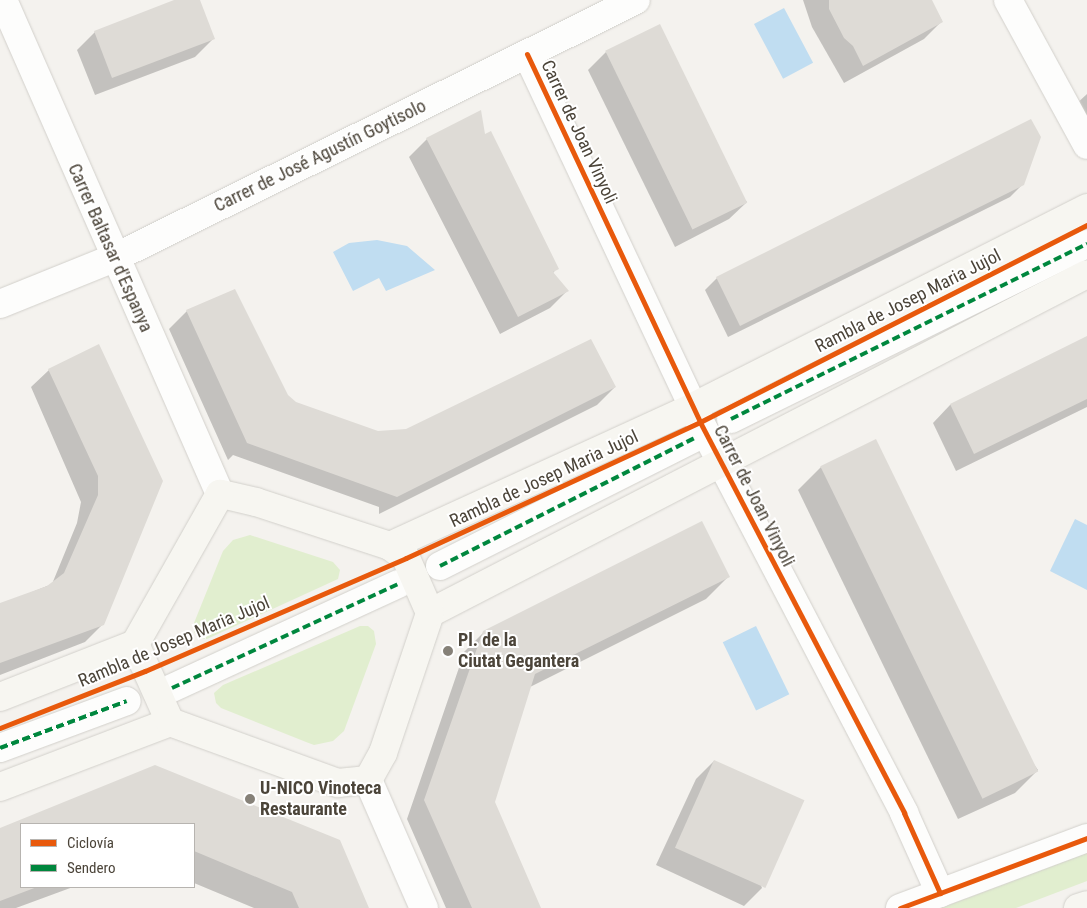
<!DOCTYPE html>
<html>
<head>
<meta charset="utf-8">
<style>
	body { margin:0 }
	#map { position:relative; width:1087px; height:908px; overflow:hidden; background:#f4f2ee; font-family:"Roboto Condensed",sans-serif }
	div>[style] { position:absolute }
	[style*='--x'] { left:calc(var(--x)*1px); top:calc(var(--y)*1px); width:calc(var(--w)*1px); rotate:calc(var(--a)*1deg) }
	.green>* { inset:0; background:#e1eecf }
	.water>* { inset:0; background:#c0ddf1; transform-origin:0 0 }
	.shadow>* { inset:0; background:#0003 }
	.building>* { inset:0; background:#dedbd6; transform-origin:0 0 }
	.roads { filter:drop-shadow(0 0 1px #d2d0cb) drop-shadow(0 0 1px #d2d0cb) }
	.street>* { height:28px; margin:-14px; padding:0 14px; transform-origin:14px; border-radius:14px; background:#fdfdfc }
	.secondary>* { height:28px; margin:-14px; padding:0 14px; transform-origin:14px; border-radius:14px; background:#f7f6f1 }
	.quiet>* { height:4px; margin-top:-2px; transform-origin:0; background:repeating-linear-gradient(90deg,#00873e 0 8px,transparent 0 12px) }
	.cycleway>* { height:5px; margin:-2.5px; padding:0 2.5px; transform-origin:2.5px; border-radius:2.5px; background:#e8590c }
	.dots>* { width:14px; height:14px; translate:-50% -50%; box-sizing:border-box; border:2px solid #fff; border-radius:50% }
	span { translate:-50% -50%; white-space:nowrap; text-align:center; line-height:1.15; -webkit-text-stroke:4px #fff; paint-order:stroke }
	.street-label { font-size:18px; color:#4b4439 }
	.poi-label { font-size:18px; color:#4b4439; font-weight:700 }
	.left { translate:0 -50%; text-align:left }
	.legend { position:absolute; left:20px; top:823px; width:175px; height:65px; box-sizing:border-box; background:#fff; border:1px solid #b7b4b0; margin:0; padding:6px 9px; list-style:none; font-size:15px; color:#4b4439 }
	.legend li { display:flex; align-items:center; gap:10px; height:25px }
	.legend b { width:25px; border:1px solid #b7b4b0 }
</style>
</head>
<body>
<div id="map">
	<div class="green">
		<i style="clip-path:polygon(250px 535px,333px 562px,340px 570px,338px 579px,207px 639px,199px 638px,194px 632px,194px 623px,223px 551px,233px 540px)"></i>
		<i style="clip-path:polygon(360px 626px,368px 626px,374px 631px,376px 644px,344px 731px,333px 741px,314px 745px,306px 742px,221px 708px,216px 703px,214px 693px,223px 685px)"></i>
		<i style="clip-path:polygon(1087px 853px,1087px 881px,1016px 908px,941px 908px)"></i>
	</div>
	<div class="water">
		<i style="left:784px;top:8px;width:62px;height:34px;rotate:62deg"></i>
		<i style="clip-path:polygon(377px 240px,407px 246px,435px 270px,386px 291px,379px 278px,353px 291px,333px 252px,349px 243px)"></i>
		<i style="clip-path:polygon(1075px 519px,1087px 525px,1087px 590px,1050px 571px)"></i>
		<i style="left:756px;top:626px;width:76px;height:37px;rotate:64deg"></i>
	</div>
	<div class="shadow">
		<i style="clip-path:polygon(177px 0,199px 0,213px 39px,195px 57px,95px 95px,77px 50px,95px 32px)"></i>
		<i style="clip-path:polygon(803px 0,931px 0,942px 21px,924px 39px,844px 83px,812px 27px)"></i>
		<i style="clip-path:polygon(606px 52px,747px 202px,729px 219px,675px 247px,588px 70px)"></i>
		<i style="clip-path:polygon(1087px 94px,1087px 134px,1074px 106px)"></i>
		<i style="clip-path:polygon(484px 136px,557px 268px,553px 273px,567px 291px,550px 308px,500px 334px,409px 157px,427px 139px)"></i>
		<i style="clip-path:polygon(1023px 184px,1010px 197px,728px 337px,705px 290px,717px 278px)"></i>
		<i style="clip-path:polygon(187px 311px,295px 403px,378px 432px,396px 432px,615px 387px,597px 405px,379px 514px,379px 507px,233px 455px,228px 460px,169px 329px)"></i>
		<i style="clip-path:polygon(1087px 338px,1087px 407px,956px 471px,933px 423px,950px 405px)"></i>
		<i style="clip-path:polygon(98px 346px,103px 624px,85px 642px,0 675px,0 605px,52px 584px,77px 523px,81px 502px,31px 387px,49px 370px)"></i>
		<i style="clip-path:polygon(821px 467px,1038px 770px,1015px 793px,958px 819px,798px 490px)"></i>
		<i style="clip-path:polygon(729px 576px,706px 599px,530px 687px,494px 802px,540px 908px,446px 908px,407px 819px,463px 656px,461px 655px,484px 632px)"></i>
		<i style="clip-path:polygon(714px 761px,762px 888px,744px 906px,656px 865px,696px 779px)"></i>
		<i style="clip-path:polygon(155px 766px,368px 908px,254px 908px,194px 883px,194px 824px,21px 824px,21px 887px,73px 887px,16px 908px,0 908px,0 830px)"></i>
	</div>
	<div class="building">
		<i style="clip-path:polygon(174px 0,200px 0,215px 39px,112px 78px,94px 31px)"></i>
		<i style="clip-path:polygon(829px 0,932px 0,943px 22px,863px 66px,853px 46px,844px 38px,829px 9px)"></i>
		<i style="left:660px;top:24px;width:199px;height:61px;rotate:64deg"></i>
		<i style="clip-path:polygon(481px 110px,485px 134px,491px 131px,559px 269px,553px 272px,569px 291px,518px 317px,426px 138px)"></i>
		<i style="clip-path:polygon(1031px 119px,1041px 137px,1024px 185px,740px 326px,716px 277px)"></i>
		<i style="clip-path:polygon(235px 289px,288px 395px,296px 402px,378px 431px,406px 429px,591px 339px,616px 387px,397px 497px,247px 443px,186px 310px)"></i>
		<i style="clip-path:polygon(1087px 336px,1087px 399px,974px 454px,950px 404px)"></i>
		<i style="clip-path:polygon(99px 344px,163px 481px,104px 625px,0 663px,0 603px,47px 586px,64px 573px,98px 495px,98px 476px,48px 369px)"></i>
		<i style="left:876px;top:439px;width:370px;height:62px;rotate:64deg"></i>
		<i style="clip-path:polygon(702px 521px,730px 577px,535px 674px,495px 802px,541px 908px,472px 908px,424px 800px,483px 631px)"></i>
		<i style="left:714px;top:760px;width:99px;height:96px;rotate:24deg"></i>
		<i style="clip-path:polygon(155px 765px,340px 840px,369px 908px,299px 908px,292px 892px,194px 851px,194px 824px,21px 824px,21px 887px,37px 887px,0 901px,0 828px)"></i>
	</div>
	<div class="roads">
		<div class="street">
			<i style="--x:3;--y:0;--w:540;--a:66.29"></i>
			<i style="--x:1008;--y:0;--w:165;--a:61.4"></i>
			<i style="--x:527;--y:54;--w:407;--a:64.8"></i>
			<i style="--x:700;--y:422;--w:441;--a:62.4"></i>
			<i style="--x:904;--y:813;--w:88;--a:65.8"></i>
			<i style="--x:0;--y:304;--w:123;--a:-22"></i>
			<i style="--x:114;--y:258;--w:582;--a:-26.3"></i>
			<i style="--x:731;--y:419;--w:397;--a:-26.2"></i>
			<i style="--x:440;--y:566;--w:288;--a:-26.7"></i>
			<i style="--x:172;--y:688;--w:249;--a:-24.7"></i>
			<i style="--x:0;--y:748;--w:135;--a:-20.3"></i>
			<i style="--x:368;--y:780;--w:140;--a:66.4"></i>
			<i style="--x:900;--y:908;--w:200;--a:-20.5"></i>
		</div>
		<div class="secondary">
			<i style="--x:390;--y:546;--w:333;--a:-24.6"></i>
			<i style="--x:693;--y:407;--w:441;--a:-26.8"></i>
			<i style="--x:430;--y:613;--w:739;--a:-27.29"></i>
			<i style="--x:0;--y:697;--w:145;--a:-21.4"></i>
			<i style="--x:0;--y:787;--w:182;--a:-20.9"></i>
			<i style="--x:170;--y:722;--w:179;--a:20"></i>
			<i style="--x:338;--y:783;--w:30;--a:-6"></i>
			<i style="--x:368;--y:780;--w:31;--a:-61"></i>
			<i style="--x:383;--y:753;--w:148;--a:-71.4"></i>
			<i style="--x:430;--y:613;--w:60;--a:-113.6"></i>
			<i style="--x:406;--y:558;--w:20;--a:-143"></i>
			<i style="--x:390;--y:546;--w:141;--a:-161.8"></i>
			<i style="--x:256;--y:502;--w:37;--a:-167"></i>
			<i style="--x:220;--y:494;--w:172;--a:119.5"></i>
			<i style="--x:135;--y:644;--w:85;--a:65.8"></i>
			<i style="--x:1078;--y:908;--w:9;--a:-18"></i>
		</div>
	</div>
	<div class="quiet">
		<i style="--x:731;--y:419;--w:397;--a:-26.2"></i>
		<i style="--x:440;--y:566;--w:288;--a:-26.7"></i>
		<i style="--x:172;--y:688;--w:249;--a:-24.7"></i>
		<i style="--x:0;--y:748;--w:135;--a:-20.3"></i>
	</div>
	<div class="cycleway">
		<i style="--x:527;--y:54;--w:407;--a:64.8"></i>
		<i style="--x:700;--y:422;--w:441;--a:62.4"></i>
		<i style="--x:904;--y:813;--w:88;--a:65.8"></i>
		<i style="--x:0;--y:728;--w:156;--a:-21.5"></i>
		<i style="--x:145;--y:671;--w:284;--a:-23.4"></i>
		<i style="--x:406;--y:558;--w:324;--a:-24.8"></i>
		<i style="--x:700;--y:422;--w:434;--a:-27"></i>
		<i style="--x:900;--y:908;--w:200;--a:-20.5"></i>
	</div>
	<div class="dots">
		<i style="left:448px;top:651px;background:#868178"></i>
		<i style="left:250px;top:799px;background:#868178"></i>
	</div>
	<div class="street-label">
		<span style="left:579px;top:132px;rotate:65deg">Carrer de Joan Vinyoli</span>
		<span style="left:320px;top:156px;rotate:-26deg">Carrer de José Agustín Goytisolo</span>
		<span style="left:110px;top:248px;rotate:66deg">Carrer Baltasar d'Espanya</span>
		<span style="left:908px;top:301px;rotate:-27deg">Rambla de Josep Maria Jujol</span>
		<span style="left:544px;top:479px;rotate:-25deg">Rambla de Josep Maria Jujol</span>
		<span style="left:754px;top:496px;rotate:63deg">Carrer de Joan Vinyoli</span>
		<span style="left:174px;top:642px;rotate:-23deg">Rambla de Josep Maria Jujol</span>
	</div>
	<div class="poi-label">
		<span class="left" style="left:458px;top:651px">Pl. de la<br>Ciutat Gegantera</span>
		<span class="left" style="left:260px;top:799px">U-NICO Vinoteca<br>Restaurante</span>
	</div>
	<ul class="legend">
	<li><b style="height:6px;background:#e8590c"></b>Ciclovía</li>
	<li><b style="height:6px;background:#00873e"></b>Sendero</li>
	</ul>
</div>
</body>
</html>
